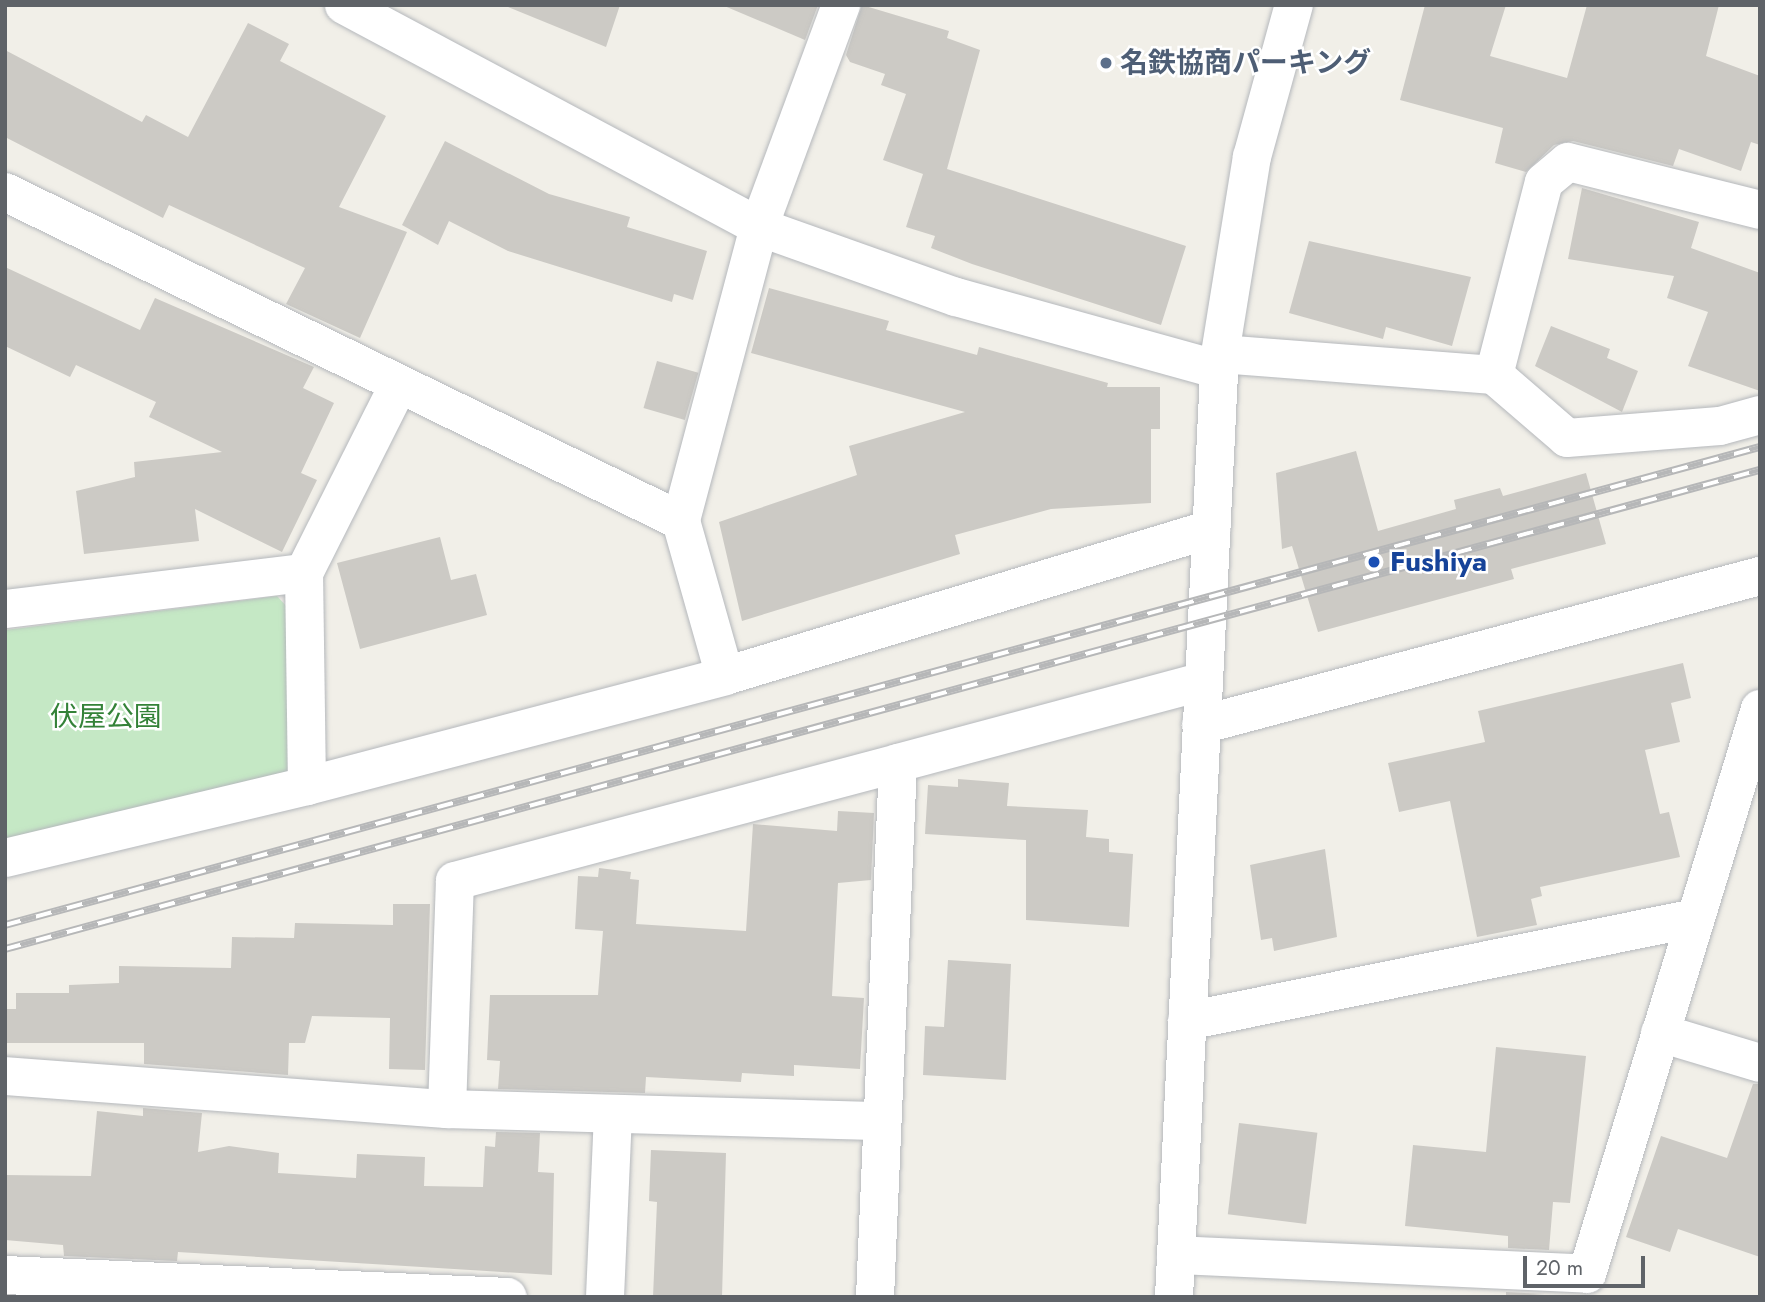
<!DOCTYPE html>
<html>
<head>
<meta charset="utf-8">
<style>
	body { margin:0 }
	#map { position:relative; width:1765px; height:1302px; overflow:hidden; background:#f1efe8; font-family:Jost,"Noto Sans JP",sans-serif }
	div>[style] { position:absolute }
	[style*='--x'] { left:calc(var(--x)*1px); top:calc(var(--y)*1px); width:calc(var(--w)*1px); rotate:calc(var(--a)*1deg) }
	.green>* { inset:0; background:#c5e8c5 }
	.building>* { inset:0; background:#cccac5; transform-origin:0 0 }
	.roads { filter:drop-shadow(0 0 2px #b5b8bc) drop-shadow(0 0 2px #b5b8bc) }
	.street>* { height:38px; margin:-19px; padding:0 19px; transform-origin:19px; border-radius:19px; background:#fff }
	.secondary>* { height:38px; margin:-19px; padding:0 19px; transform-origin:19px; border-radius:19px; background:#fff }
	.rail>* { height:8px; margin-top:-4px; transform-origin:0; background:repeating-linear-gradient(90deg,#fff 0 16px,#b6b7b8 0 32px); box-sizing:border-box; border-block:2px solid #b6b7b8 }
	.dots>* { width:19px; height:19px; translate:-50% -50%; box-sizing:border-box; border:4px solid #fff; border-radius:50% }
	span { translate:-50% -50%; white-space:nowrap; text-align:center; line-height:1.15; -webkit-text-stroke:5px #fff; paint-order:stroke }
	.service-label { font-size:28px; color:#4e5e75; font-weight:700 }
	.left { translate:0 -50%; text-align:left }
	.transit-label { font-size:28px; color:#164399; font-weight:700 }
	.park-label { font-size:28px; color:#348238 }
	.frame { position:absolute; inset:0; border:7px solid #5f6368; pointer-events:none }
	.scale { position:absolute; left:1523px; top:1256px; width:122px; height:32px; box-sizing:border-box; border:4px solid #5f6368; border-top:0; padding-left:9px; font-size:21px; line-height:24px; white-space:nowrap; color:#5f6368; -webkit-text-stroke:5px #fff; paint-order:stroke }
</style>
</head>
<body>
<div id="map">
	<div class="green">
		<i style="clip-path:polygon(277px 596px,289px 609px,290px 777px,5px 841px,5px 630px)"></i>
	</div>
	<div class="building">
		<i style="clip-path:polygon(503px 5px,620px 5px,606px 47px)"></i>
		<i style="clip-path:polygon(722px 5px,818px 5px,805px 40px)"></i>
		<i style="clip-path:polygon(862px 5px,949px 31px,947px 38px,980px 50px,947px 169px,1186px 246px,1161px 325px,972px 264px,931px 248px,935px 236px,906px 227px,923px 174px,883px 160px,906px 94px,881px 85px,885px 74px,850px 62px,846px 55px)"></i>
		<i style="clip-path:polygon(1425px 5px,1506px 5px,1490px 56px,1567px 78px,1587px 5px,1719px 5px,1706px 56px,1760px 76px,1760px 145px,1751px 142px,1741px 171px,1679px 149px,1673px 166px,1573px 141px,1554px 145px,1526px 172px,1495px 163px,1503px 128px,1400px 100px)"></i>
		<i style="clip-path:polygon(248px 23px,289px 44px,280px 61px,386px 116px,339px 207px,407px 232px,360px 338px,286px 304px,305px 268px,169px 205px,163px 218px,5px 137px,5px 50px,142px 122px,146px 115px,188px 137px)"></i>
		<i style="clip-path:polygon(445px 141px,549px 194px,630px 217px,627px 227px,707px 251px,693px 300px,674px 294px,672px 302px,508px 251px,449px 221px,438px 245px,402px 225px)"></i>
		<i style="clip-path:polygon(1582px 188px,1699px 222px,1691px 248px,1760px 273px,1760px 391px,1688px 366px,1708px 312px,1667px 298px,1674px 276px,1568px 259px)"></i>
		<i style="clip-path:polygon(1309px 241px,1471px 277px,1452px 346px,1386px 327px,1383px 339px,1289px 313px)"></i>
		<i style="clip-path:polygon(5px 267px,140px 330px,155px 298px,314px 367px,303px 388px,334px 403px,301px 473px,317px 480px,282px 552px,195px 509px,199px 541px,84px 554px,76px 491px,135px 477px,134px 462px,222px 452px,149px 417px,156px 402px,76px 365px,70px 377px,5px 346px)"></i>
		<i style="clip-path:polygon(769px 288px,889px 321px,886px 330px,977px 355px,979px 347px,1108px 383px,1107px 387px,1160px 387px,1160px 429px,1151px 429px,1151px 503px,1051px 509px,955px 535px,960px 554px,742px 621px,719px 522px,857px 475px,849px 446px,965px 412px,751px 353px)"></i>
		<i style="clip-path:polygon(1551px 326px,1610px 349px,1607px 358px,1638px 371px,1622px 412px,1535px 366px)"></i>
		<i style="left:657px;top:361px;width:43px;height:49px;rotate:16deg"></i>
		<i style="clip-path:polygon(1356px 451px,1378px 531px,1456px 509px,1454px 500px,1500px 488px,1503px 496px,1586px 473px,1606px 544px,1511px 569px,1514px 579px,1318px 632px,1292px 546px,1282px 549px,1276px 473px)"></i>
		<i style="clip-path:polygon(440px 537px,451px 580px,476px 574px,487px 615px,360px 649px,337px 563px)"></i>
		<i style="clip-path:polygon(1683px 663px,1691px 698px,1671px 703px,1680px 742px,1645px 750px,1660px 814px,1669px 812px,1680px 857px,1540px 887px,1542px 896px,1531px 899px,1537px 925px,1477px 937px,1450px 801px,1399px 812px,1388px 763px,1485px 742px,1478px 711px)"></i>
		<i style="clip-path:polygon(958px 779px,1009px 783px,1007px 806px,1088px 810px,1086px 837px,1109px 839px,1109px 852px,1133px 854px,1129px 927px,1026px 920px,1026px 840px,925px 834px,928px 785px,958px 787px)"></i>
		<i style="clip-path:polygon(838px 811px,874px 813px,871px 880px,838px 883px,832px 996px,864px 998px,860px 1069px,794px 1065px,794px 1076px,742px 1073px,741px 1082px,646px 1077px,645px 1093px,498px 1089px,500px 1061px,487px 1060px,490px 995px,598px 995px,603px 931px,575px 929px,578px 876px,598px 877px,599px 868px,631px 872px,630px 879px,639px 880px,636px 924px,746px 931px,753px 824px,837px 831px)"></i>
		<i style="clip-path:polygon(1325px 849px,1337px 937px,1274px 951px,1272px 938px,1261px 940px,1250px 865px)"></i>
		<i style="clip-path:polygon(393px 904px,430px 904px,425px 1070px,389px 1069px,390px 1018px,312px 1016px,305px 1043px,289px 1043px,288px 1075px,144px 1064px,144px 1043px,5px 1043px,5px 1009px,16px 1009px,16px 993px,69px 993px,69px 985px,119px 983px,119px 966px,231px 968px,232px 937px,294px 938px,295px 923px,393px 925px)"></i>
		<i style="clip-path:polygon(948px 960px,1011px 964px,1006px 1080px,923px 1075px,925px 1026px,944px 1027px)"></i>
		<i style="clip-path:polygon(1496px 1047px,1586px 1056px,1570px 1203px,1553px 1202px,1549px 1250px,1508px 1248px,1508px 1236px,1405px 1226px,1413px 1145px,1486px 1152px)"></i>
		<i style="clip-path:polygon(1753px 1084px,1760px 1084px,1760px 1257px,1678px 1229px,1670px 1252px,1626px 1237px,1661px 1136px,1727px 1158px)"></i>
		<i style="clip-path:polygon(143px 1108px,202px 1113px,198px 1152px,229px 1146px,279px 1153px,278px 1173px,356px 1178px,357px 1154px,425px 1157px,424px 1186px,483px 1187px,485px 1146px,495px 1147px,496px 1132px,540px 1133px,538px 1172px,554px 1173px,552px 1275px,178px 1252px,177px 1261px,64px 1256px,63px 1245px,5px 1240px,5px 1175px,91px 1176px,97px 1111px,143px 1116px)"></i>
		<i style="left:1239px;top:1123px;width:79px;height:92px;rotate:7deg"></i>
		<i style="clip-path:polygon(651px 1150px,726px 1153px,722px 1297px,653px 1297px,657px 1202px,649px 1201px)"></i>
		<i style="clip-path:polygon(1506px 1292px,1545px 1294px,1506px 1297px)"></i>
	</div>
	<div class="roads">
		<div class="street">
			<i style="--x:344;--y:5;--w:471;--a:28.1"></i>
			<i style="--x:759;--y:227;--w:209;--a:19.6"></i>
			<i style="--x:956;--y:297;--w:273;--a:15.5"></i>
			<i style="--x:841;--y:5;--w:237;--a:110.3"></i>
			<i style="--x:759;--y:227;--w:304;--a:104.9"></i>
			<i style="--x:681;--y:521;--w:161;--a:74.2"></i>
			<i style="--x:725;--y:676;--w:508;--a:-16.83"></i>
			<i style="--x:5;--y:192;--w:752;--a:25.95"></i>
			<i style="--x:1220;--y:354;--w:275;--a:4.4"></i>
			<i style="--x:1494;--y:375;--w:96;--a:40.8"></i>
			<i style="--x:1567;--y:438;--w:153;--a:-4.5"></i>
			<i style="--x:1720;--y:426;--w:41;--a:-15.4"></i>
			<i style="--x:1494;--y:375;--w:199;--a:-75.5"></i>
			<i style="--x:1544;--y:182;--w:31;--a:-40"></i>
			<i style="--x:1568;--y:162;--w:198;--a:14"></i>
			<i style="--x:5;--y:609;--w:301;--a:-6.9"></i>
			<i style="--x:1201;--y:725;--w:579;--a:-14.93"></i>
			<i style="--x:307;--y:786;--w:432;--a:-14.7"></i>
			<i style="--x:5;--y:858;--w:310;--a:-13.4"></i>
			<i style="--x:307;--y:786;--w:213;--a:-90.8"></i>
			<i style="--x:304;--y:573;--w:209;--a:-63.3"></i>
			<i style="--x:1187;--y:1021;--w:518;--a:-11.46"></i>
			<i style="--x:1660;--y:1033;--w:104;--a:16.7"></i>
			<i style="--x:5;--y:1076;--w:443;--a:4.3"></i>
			<i style="--x:447;--y:1109;--w:435;--a:1.6"></i>
			<i style="--x:447;--y:1109;--w:228;--a:-88"></i>
			<i style="--x:455;--y:881;--w:458;--a:-14.9"></i>
			<i style="--x:1176;--y:1255;--w:411;--a:2.6"></i>
			<i style="--x:1587;--y:1274;--w:591;--a:-72.98"></i>
			<i style="--x:5;--y:1275;--w:503;--a:2.5"></i>
			<i style="--x:605;--y:1297;--w:183;--a:-87.5"></i>
			<i style="--x:875;--y:1297;--w:534;--a:-87.53"></i>
			<i style="--x:898;--y:763;--w:316;--a:-15"></i>
		</div>
		<div class="secondary">
			<i style="--x:1174;--y:1297;--w:944;--a:-87.21"></i>
			<i style="--x:1220;--y:354;--w:200;--a:-80.8"></i>
			<i style="--x:1252;--y:157;--w:158;--a:-74.6"></i>
		</div>
	</div>
	<div class="rail">
		<i style="--x:5;--y:925;--w:1819;--a:-15.24"></i>
		<i style="--x:5;--y:949;--w:1819;--a:-15.27"></i>
	</div>
	<div class="dots">
		<i style="left:1106px;top:63px;background:#5c6f8a"></i>
		<i style="left:1374px;top:562px;background:#1a4fb4"></i>
	</div>
	<div class="service-label">
		<span class="left" style="left:1120px;top:63px">名鉄協商パーキング</span>
	</div>
	<div class="transit-label">
		<span class="left" style="left:1390px;top:562px">Fushiya</span>
	</div>
	<div class="park-label">
		<span style="left:106px;top:717px">伏屋公園</span>
	</div>
	<div class="frame"></div>
	<div class="scale">20 m</div>
</div>
</body>
</html>
